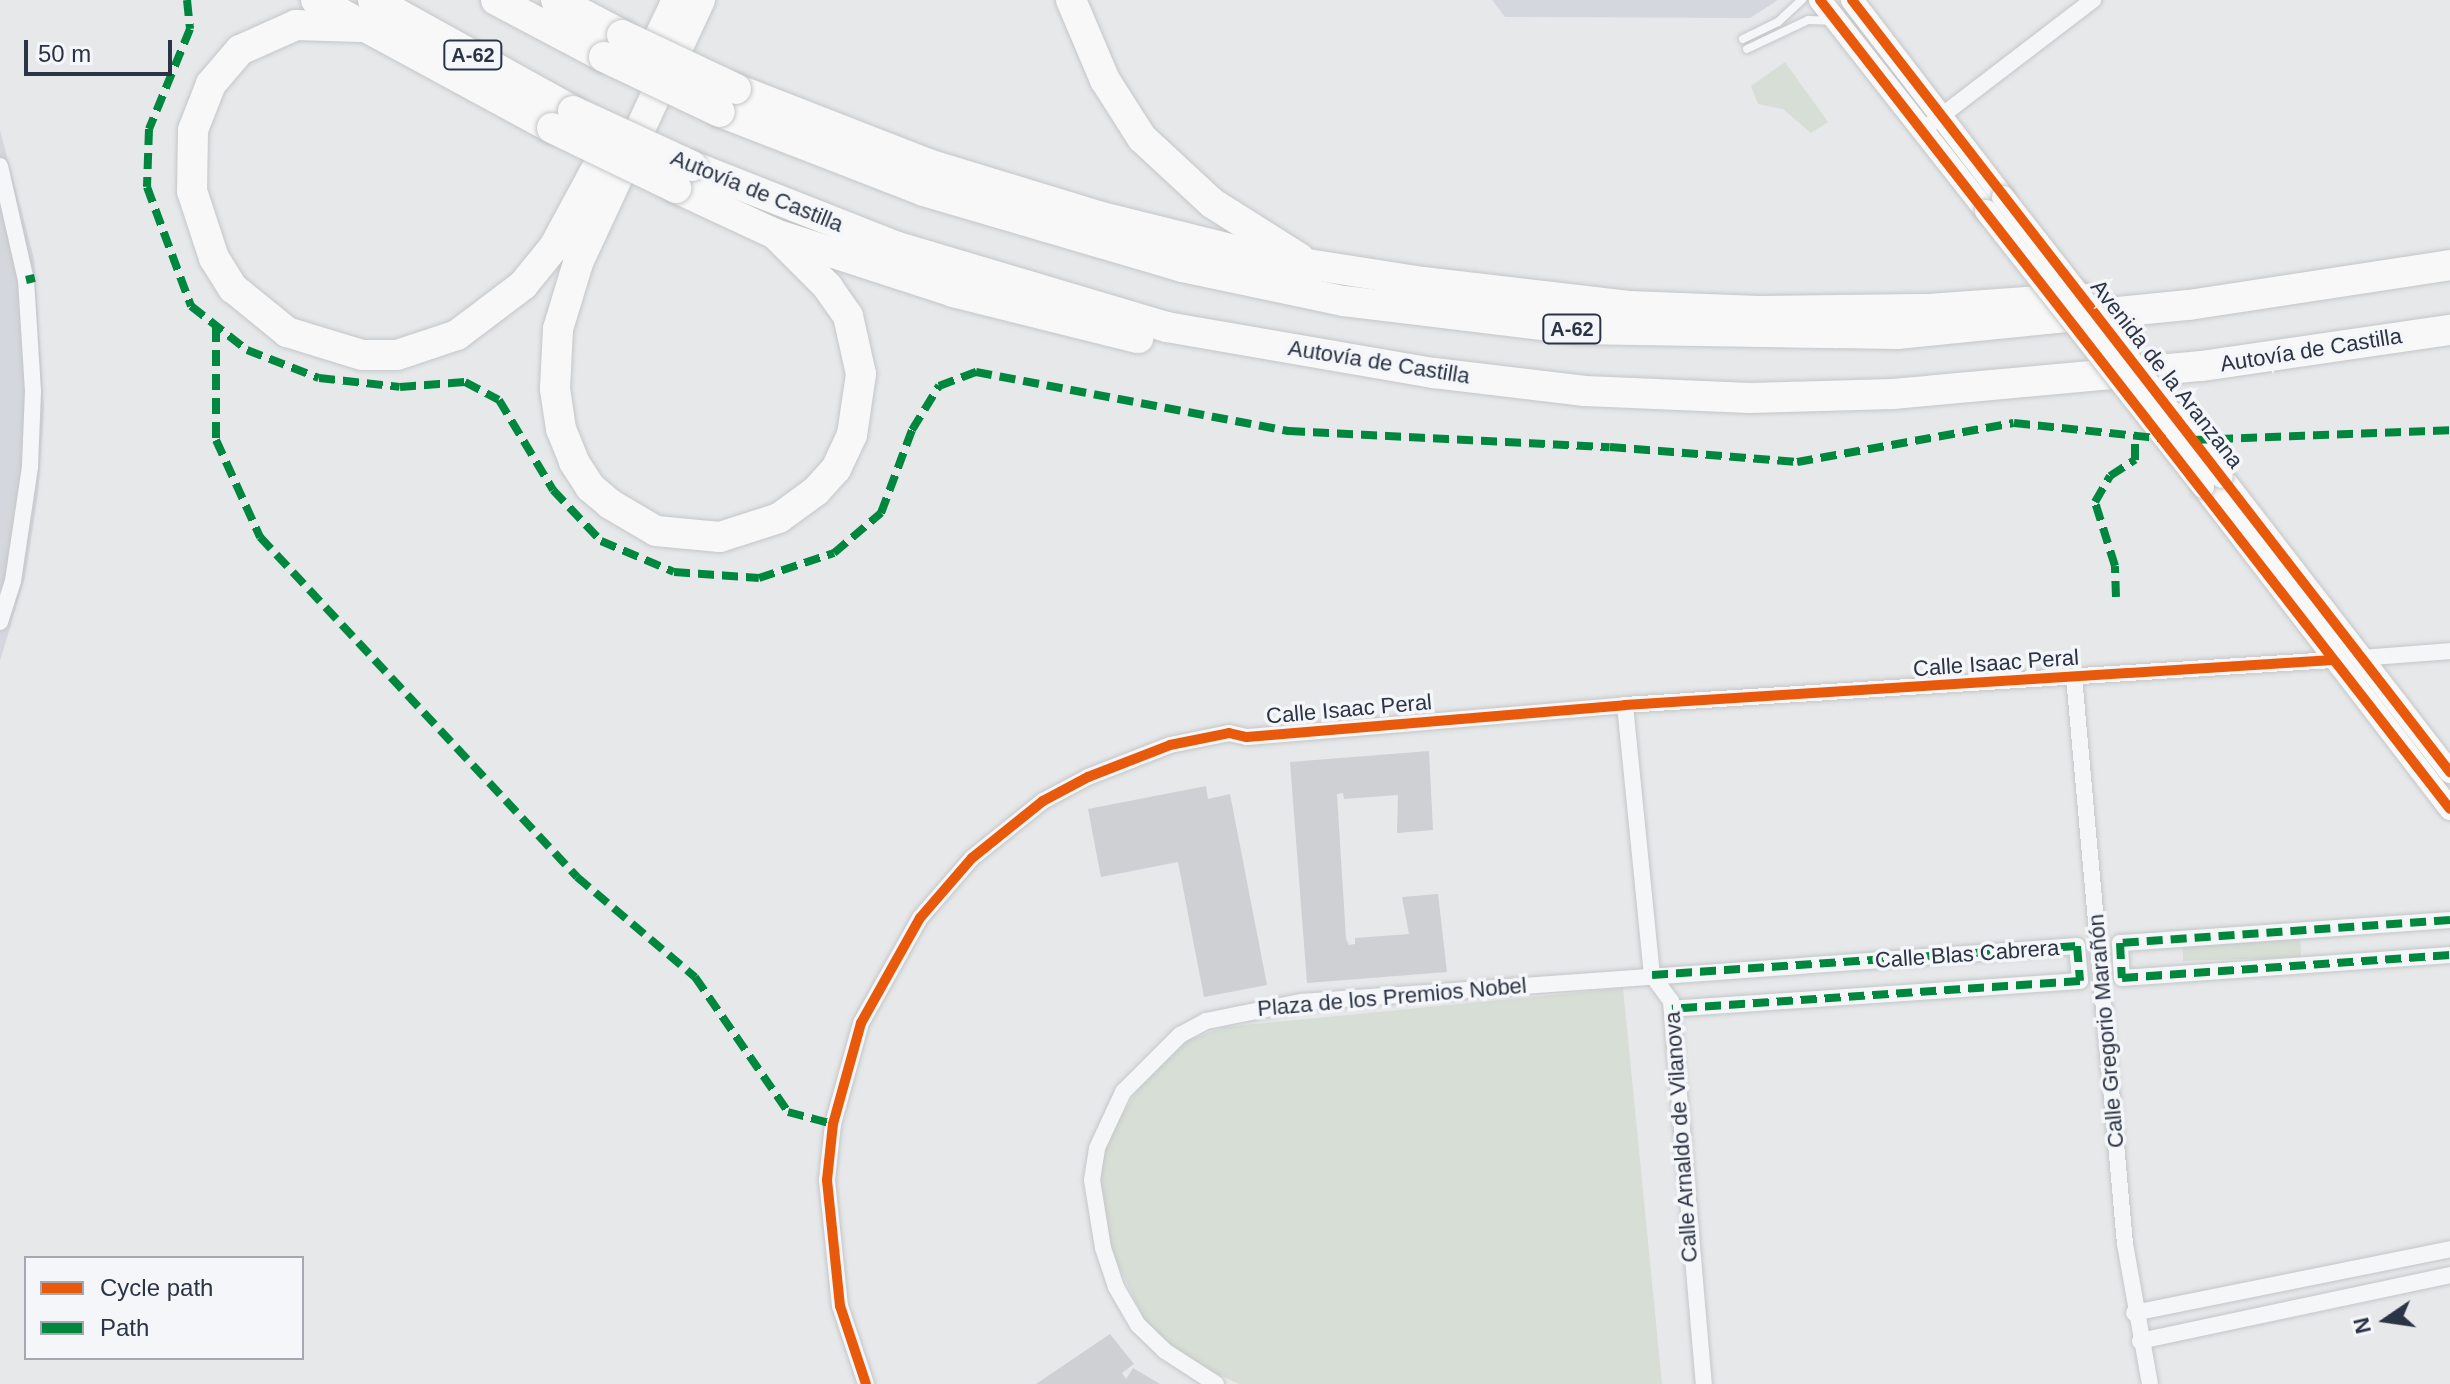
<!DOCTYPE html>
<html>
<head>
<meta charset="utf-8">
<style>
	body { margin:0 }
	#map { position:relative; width:2450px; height:1384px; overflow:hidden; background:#e6e8ea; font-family:Helvetica,sans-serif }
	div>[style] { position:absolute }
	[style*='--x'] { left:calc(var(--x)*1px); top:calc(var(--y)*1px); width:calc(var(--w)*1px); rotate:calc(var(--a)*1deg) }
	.built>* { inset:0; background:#d4d7dd }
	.green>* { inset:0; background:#d6ded6; transform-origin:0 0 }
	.building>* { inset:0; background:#ced0d3 }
	.roads { filter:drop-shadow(0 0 2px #c4c6c8) drop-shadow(0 0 2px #c4c6c8) }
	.lane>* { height:8px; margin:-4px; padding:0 4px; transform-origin:4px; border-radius:4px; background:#f5f6f7 }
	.street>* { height:16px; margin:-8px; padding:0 8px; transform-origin:8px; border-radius:8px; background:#f5f6f7 }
	.secondary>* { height:22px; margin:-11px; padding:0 11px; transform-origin:11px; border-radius:11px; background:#f8f8f8 }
	.highway>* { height:30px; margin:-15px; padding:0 15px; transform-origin:15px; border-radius:15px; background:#f8f8f8 }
	.bridges { filter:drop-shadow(0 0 2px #c4c6c8) drop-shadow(0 0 2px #c4c6c8) }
	.secondary-bridge>* { height:22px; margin:-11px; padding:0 11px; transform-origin:11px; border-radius:11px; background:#f8f8f8 }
	.highway-bridge>* { height:30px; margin:-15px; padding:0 15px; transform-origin:15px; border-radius:15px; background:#f8f8f8 }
	.quiet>* { height:8px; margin-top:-4px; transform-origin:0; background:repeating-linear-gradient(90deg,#00873e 0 16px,transparent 0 24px) }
	.cycleway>* { height:10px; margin:-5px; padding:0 5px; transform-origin:5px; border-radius:5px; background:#e8590c }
	span { translate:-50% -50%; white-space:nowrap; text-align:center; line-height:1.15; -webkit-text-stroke:7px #f4f6f9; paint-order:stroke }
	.shield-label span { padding:2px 6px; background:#f4f6f9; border:2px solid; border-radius:6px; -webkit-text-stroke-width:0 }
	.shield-label { font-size:20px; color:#2b3445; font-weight:700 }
	.street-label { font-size:22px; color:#2b3445 }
	.legend { position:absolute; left:24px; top:1256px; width:280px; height:104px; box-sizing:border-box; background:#f4f6f9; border:2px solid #a4a8b1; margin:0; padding:10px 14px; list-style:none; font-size:24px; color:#2b3445 }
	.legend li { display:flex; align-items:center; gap:16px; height:40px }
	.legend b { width:40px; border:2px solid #a4a8b1 }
	.north { position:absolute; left:2346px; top:1280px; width:80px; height:80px; -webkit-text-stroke:6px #f4f6f9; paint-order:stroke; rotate:257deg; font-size:22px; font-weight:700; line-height:32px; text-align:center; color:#2b3445 }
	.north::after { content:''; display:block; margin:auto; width:28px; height:36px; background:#2b3445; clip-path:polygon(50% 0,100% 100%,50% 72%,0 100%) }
	.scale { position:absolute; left:24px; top:40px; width:148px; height:36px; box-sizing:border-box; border:4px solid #2b3445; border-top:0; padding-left:10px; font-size:24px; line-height:28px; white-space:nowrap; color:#2b3445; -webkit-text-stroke:6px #f4f6f9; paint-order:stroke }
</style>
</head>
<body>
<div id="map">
	<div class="built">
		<i style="clip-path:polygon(1492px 0,1778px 0,1750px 18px,1505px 17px)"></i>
		<i style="clip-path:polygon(0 130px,34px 259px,44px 409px,38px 494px,25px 577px,0 661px)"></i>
	</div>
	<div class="green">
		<i style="clip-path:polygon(1785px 62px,1828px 122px,1811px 133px,1783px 109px,1758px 104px,1751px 86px)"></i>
		<i style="left:2300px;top:926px;width:31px;height:118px;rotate:88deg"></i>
		<i style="clip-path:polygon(1623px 988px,1662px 1384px,1239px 1384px,1187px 1360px,1145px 1322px,1112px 1251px,1100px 1199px,1101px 1168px,1110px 1133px,1141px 1085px,1188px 1040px,1224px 1027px)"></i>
	</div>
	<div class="building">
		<i style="clip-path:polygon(1429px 751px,1433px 830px,1397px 833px,1398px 795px,1344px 799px,1343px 793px,1337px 794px,1346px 939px,1349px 945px,1355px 944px,1355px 938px,1409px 934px,1402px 897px,1438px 894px,1447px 972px,1307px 983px,1290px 762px)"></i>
		<i style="clip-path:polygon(1206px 786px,1208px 799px,1230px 794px,1267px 985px,1204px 997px,1178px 862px,1101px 877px,1088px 809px)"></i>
		<i style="clip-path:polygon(1110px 1334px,1134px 1364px,1122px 1373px,1126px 1379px,1133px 1368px,1160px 1384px,1036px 1384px)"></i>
	</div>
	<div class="roads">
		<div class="lane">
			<i style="--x:1743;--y:39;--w:39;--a:-26"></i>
			<i style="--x:1778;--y:22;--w:33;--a:-43"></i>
			<i style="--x:1747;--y:49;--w:68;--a:-25.4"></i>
			<i style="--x:1808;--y:20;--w:24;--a:2"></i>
		</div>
		<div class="street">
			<i style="--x:1932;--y:123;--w:203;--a:-37.4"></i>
			<i style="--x:0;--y:166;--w:117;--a:77.2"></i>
			<i style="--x:26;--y:280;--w:111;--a:86.4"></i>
			<i style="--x:33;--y:391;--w:76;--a:92.3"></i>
			<i style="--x:30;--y:467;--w:115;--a:98.5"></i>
			<i style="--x:13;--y:581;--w:43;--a:107.6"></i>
			<i style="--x:2360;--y:658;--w:90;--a:-4.4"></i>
			<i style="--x:2074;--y:677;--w:569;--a:84.86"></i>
			<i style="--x:2125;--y:1244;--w:142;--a:79.9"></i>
			<i style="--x:1625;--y:705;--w:271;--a:84.3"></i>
			<i style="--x:1652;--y:975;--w:32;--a:54"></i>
			<i style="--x:1671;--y:1001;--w:384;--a:85.1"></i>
			<i style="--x:2450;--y:920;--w:331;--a:176"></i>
			<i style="--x:2120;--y:943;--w:35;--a:87"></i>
			<i style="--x:2122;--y:978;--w:329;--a:-4"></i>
			<i style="--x:2134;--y:1313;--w:322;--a:-11.4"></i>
			<i style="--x:2140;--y:1341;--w:317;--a:-12"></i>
			<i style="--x:866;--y:1384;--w:82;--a:-108.4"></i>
			<i style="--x:840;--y:1306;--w:127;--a:-95.9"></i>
			<i style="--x:827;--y:1180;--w:56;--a:-83.9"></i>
			<i style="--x:833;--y:1124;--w:105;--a:-74.5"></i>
			<i style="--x:861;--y:1023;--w:120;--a:-60.7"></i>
			<i style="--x:920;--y:918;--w:79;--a:-49.1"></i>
			<i style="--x:972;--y:858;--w:91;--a:-38.8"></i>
			<i style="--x:1043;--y:801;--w:51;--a:-28.1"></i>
			<i style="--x:1088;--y:777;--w:88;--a:-21.3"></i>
			<i style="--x:1170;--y:745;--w:60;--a:-11.5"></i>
			<i style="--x:1229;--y:733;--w:18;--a:13"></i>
			<i style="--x:1247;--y:737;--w:379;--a:-4.8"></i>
			<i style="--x:1625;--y:705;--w:709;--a:-3.64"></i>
			<i style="--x:1216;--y:1384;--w:61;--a:-147.1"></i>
			<i style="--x:1165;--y:1351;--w:37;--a:-136"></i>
			<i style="--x:1138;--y:1325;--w:44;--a:-120.1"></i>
			<i style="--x:1116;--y:1287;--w:41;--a:-108.4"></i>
			<i style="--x:1103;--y:1248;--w:69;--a:-99.2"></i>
			<i style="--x:1092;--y:1180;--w:32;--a:-81"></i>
			<i style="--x:1097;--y:1148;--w:62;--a:-65.1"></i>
			<i style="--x:1123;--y:1092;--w:81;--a:-45"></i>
			<i style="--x:1180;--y:1035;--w:30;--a:-28"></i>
			<i style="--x:1206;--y:1021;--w:97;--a:-11.3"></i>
			<i style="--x:1301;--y:1002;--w:778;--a:-4.13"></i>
			<i style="--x:2077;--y:946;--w:35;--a:85"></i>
			<i style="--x:2080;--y:981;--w:409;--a:176.1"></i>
		</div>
		<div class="secondary">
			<i style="--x:1820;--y:0;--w:268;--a:51.8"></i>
			<i style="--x:1852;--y:0;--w:248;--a:52.5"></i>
			<i style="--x:2222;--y:477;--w:373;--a:52.3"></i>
			<i style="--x:2203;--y:487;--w:406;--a:52.5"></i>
		</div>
		<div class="highway">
			<i style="--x:316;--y:0;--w:268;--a:28.5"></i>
			<i style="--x:373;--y:0;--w:229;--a:29"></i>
			<i style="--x:496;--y:0;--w:122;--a:27.8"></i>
			<i style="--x:556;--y:0;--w:75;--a:27.9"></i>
			<i style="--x:700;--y:0;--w:290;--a:114.9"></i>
			<i style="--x:578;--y:263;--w:69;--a:106.9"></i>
			<i style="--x:558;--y:329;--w:60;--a:92.9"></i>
			<i style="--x:555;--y:389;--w:40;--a:81.5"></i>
			<i style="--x:561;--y:429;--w:35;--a:68"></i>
			<i style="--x:574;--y:462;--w:30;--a:57"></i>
			<i style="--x:590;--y:487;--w:26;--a:40"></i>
			<i style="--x:610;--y:504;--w:53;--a:30.4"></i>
			<i style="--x:656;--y:531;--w:64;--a:5.4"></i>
			<i style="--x:720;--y:537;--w:62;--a:-17.9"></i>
			<i style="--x:779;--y:518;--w:46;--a:-36.1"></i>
			<i style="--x:816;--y:491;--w:30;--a:-48"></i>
			<i style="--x:836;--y:469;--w:38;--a:-65"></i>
			<i style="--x:852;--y:435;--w:62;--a:-81.6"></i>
			<i style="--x:861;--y:374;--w:59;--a:-102.6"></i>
			<i style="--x:848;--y:316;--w:35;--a:-125"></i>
			<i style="--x:828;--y:287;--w:75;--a:-135"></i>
			<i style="--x:1071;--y:0;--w:87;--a:67"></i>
			<i style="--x:1105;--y:80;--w:69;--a:57.5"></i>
			<i style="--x:1142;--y:138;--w:96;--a:42.9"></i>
			<i style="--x:1212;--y:203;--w:103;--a:32.3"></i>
			<i style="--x:361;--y:27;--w:65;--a:-178.2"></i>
			<i style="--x:296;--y:25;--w:61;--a:155.9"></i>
			<i style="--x:240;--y:50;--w:45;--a:130.5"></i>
			<i style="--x:211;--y:84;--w:49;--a:111.4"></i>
			<i style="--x:193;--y:130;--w:61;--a:90.9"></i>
			<i style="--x:192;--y:191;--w:71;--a:71.8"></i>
			<i style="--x:214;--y:258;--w:36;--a:58"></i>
			<i style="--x:233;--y:288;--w:70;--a:39.2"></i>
			<i style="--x:287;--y:332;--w:78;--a:17"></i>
			<i style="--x:362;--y:355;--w:35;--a:0"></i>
			<i style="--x:397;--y:355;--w:63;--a:-18.4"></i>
			<i style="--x:457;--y:335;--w:83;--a:-37.1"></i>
			<i style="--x:523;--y:285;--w:49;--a:-50.8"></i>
			<i style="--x:554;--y:247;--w:109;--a:-61.6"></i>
			<i style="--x:650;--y:57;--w:63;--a:-64.7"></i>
			<i style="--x:736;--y:89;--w:206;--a:21.3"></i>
			<i style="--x:928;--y:164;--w:178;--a:17"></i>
			<i style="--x:1098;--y:216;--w:170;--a:14"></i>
			<i style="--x:1263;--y:257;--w:162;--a:8.9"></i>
			<i style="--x:1423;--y:282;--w:207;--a:6.6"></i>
			<i style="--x:1629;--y:306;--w:130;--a:2.2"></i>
			<i style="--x:1759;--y:311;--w:170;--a:-0.7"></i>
			<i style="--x:1929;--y:309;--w:153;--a:-4.1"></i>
			<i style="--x:720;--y:112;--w:219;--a:21.2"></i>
			<i style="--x:924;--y:191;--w:269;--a:16.4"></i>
			<i style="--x:1182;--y:267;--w:166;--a:11.9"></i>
			<i style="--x:1344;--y:301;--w:233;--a:6.9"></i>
			<i style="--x:1575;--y:329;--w:322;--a:0.9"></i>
			<i style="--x:1897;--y:334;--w:293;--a:-5.7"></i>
			<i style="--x:2189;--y:305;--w:264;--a:-8.7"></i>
			<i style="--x:692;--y:166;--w:218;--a:21.5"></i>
			<i style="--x:895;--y:246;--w:284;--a:16.6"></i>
			<i style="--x:1167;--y:327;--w:271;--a:9.8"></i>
			<i style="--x:1434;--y:373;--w:152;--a:6.8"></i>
			<i style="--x:1585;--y:391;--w:165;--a:2.4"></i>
			<i style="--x:1750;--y:398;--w:143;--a:-1.6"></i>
			<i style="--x:1893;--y:394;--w:310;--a:-5.2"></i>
			<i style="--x:2202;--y:366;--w:251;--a:-8.3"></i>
			<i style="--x:676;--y:188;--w:109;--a:24.9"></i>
			<i style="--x:775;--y:234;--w:187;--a:18"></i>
			<i style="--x:953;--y:292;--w:191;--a:14"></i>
		</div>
	</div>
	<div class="bridges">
		<div class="secondary-bridge">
			<i style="--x:2003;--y:197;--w:355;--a:52"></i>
			<i style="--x:1986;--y:211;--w:351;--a:51.8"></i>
		</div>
		<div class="highway-bridge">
			<i style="--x:622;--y:35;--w:126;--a:25.3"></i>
			<i style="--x:604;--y:57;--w:128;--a:25.4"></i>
			<i style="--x:573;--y:111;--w:131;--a:24.8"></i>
			<i style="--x:552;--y:128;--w:138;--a:25.8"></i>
		</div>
	</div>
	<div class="quiet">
		<i style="--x:187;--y:0;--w:29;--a:84"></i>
		<i style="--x:190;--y:29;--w:108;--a:112.3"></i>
		<i style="--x:149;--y:129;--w:58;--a:92"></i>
		<i style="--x:147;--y:187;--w:127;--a:69.7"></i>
		<i style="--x:191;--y:306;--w:71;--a:38.2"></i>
		<i style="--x:247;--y:350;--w:77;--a:21.3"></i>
		<i style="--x:319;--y:378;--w:81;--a:6.3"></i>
		<i style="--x:400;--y:387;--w:65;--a:-4.4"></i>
		<i style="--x:465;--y:382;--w:38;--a:28"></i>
		<i style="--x:499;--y:400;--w:105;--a:59"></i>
		<i style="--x:553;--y:490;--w:70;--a:46.7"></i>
		<i style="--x:601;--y:541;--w:79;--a:23"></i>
		<i style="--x:674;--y:572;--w:85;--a:4"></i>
		<i style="--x:759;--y:578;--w:79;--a:-18.4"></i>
		<i style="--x:834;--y:553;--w:62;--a:-40.4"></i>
		<i style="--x:881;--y:513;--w:89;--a:-69.5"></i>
		<i style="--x:912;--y:430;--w:52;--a:-58.5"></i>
		<i style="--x:939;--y:386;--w:40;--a:-21"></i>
		<i style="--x:976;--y:372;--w:319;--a:10.7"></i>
		<i style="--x:1289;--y:431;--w:321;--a:2.9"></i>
		<i style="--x:1610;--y:447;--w:188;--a:4.6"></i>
		<i style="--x:1797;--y:462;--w:220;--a:-10.2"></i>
		<i style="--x:2014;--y:423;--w:152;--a:6"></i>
		<i style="--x:26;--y:280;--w:9;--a:-13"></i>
		<i style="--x:216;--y:326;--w:114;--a:90"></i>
		<i style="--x:216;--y:440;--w:107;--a:65.6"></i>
		<i style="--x:260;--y:537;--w:465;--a:47"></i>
		<i style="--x:577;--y:877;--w:155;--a:40.3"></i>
		<i style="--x:695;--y:977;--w:164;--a:55.4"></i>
		<i style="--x:788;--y:1112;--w:47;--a:14.9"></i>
		<i style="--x:2193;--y:440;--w:257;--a:-2.2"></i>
		<i style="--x:2116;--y:597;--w:31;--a:-92"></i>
		<i style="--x:2115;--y:566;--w:67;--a:-107.4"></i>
		<i style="--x:2095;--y:502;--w:30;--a:-60"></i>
		<i style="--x:2110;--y:476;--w:30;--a:-33"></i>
		<i style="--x:2135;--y:460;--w:22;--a:-90"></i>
		<i style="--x:2450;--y:920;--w:331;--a:176"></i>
		<i style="--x:2120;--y:943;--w:35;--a:87"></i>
		<i style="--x:2122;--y:978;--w:329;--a:-4"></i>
		<i style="--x:1652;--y:975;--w:426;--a:-3.9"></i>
		<i style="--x:2077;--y:946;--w:35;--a:85"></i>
		<i style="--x:2080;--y:981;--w:409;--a:176.1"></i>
	</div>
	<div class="cycleway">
		<i style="--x:1820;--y:0;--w:1025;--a:52.09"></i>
		<i style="--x:1852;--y:0;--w:977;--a:52.24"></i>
		<i style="--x:866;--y:1384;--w:82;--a:-108.4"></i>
		<i style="--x:840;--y:1306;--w:127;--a:-95.9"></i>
		<i style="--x:827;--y:1180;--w:56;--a:-83.9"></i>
		<i style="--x:833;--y:1124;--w:105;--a:-74.5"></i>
		<i style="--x:861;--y:1023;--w:120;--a:-60.7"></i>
		<i style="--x:920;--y:918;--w:79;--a:-49.1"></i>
		<i style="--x:972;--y:858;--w:91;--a:-38.8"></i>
		<i style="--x:1043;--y:801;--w:51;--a:-28.1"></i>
		<i style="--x:1088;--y:777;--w:88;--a:-21.3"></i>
		<i style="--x:1170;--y:745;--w:60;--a:-11.5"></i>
		<i style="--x:1229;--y:733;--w:18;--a:13"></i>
		<i style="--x:1247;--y:737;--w:379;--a:-4.8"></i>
		<i style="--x:1625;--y:705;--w:709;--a:-3.64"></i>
	</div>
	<div class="shield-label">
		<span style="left:473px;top:55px">A-62</span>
		<span style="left:1572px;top:329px">A-62</span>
	</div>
	<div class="street-label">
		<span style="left:757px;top:191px;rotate:22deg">Autovía de Castilla</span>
		<span style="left:2311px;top:350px;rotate:-9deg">Autovía de Castilla</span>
		<span style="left:1379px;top:362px;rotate:9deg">Autovía de Castilla</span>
		<span style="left:2167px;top:374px;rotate:52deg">Avenida de la Aranzana</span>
		<span style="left:1996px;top:663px;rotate:-4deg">Calle Isaac Peral</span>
		<span style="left:1349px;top:709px;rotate:-5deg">Calle Isaac Peral</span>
		<span style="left:1967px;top:954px;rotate:-4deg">Calle Blas Cabrera</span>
		<span style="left:1392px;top:997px;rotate:-5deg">Plaza de los Premios Nobel</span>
		<span style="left:2106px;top:1031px;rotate:-95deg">Calle Gregorio Marañón</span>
		<span style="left:1681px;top:1137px;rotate:-94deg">Calle Arnaldo de Vilanova</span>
	</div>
	<ul class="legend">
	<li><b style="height:10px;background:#e8590c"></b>Cycle path</li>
	<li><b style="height:10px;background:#00873e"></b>Path</li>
	</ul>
	<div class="north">N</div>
	<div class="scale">50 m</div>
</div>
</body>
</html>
